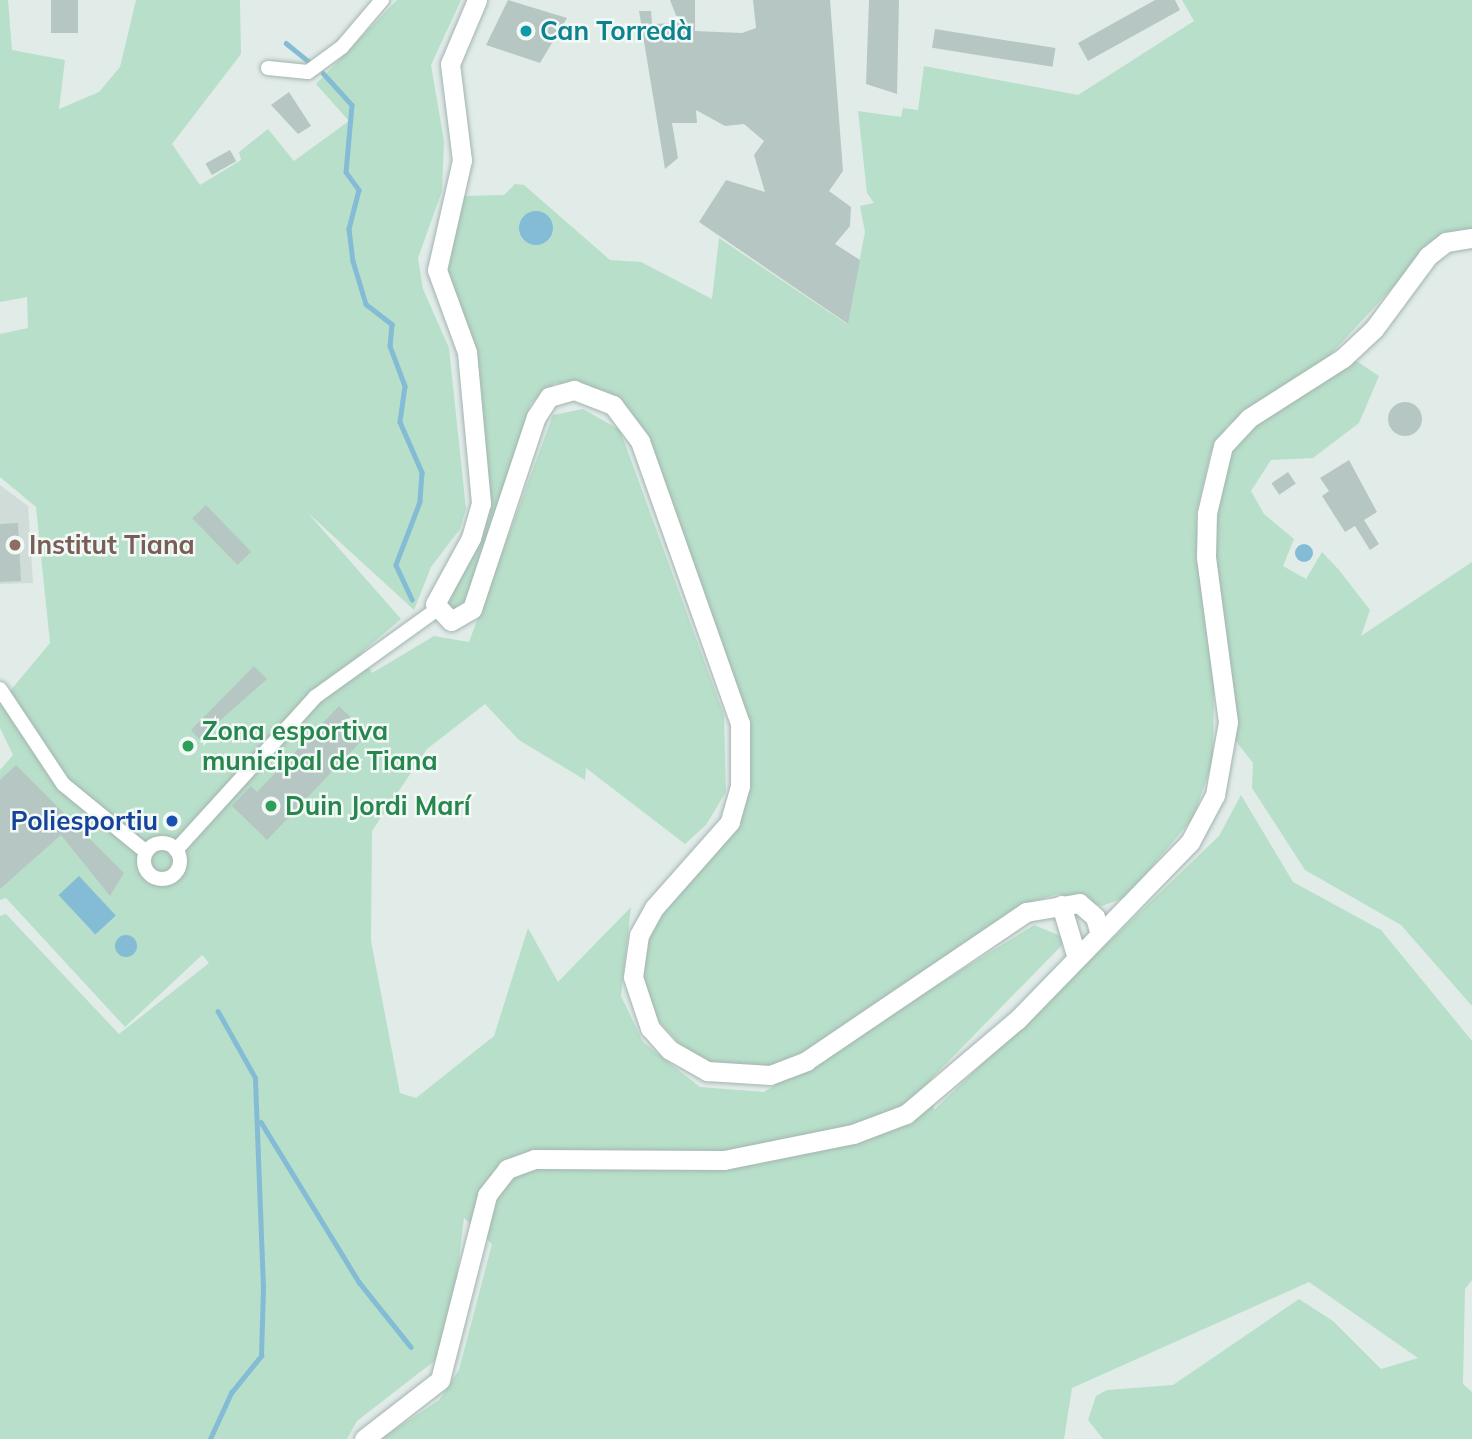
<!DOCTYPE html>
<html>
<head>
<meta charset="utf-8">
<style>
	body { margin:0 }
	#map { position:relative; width:1472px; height:1439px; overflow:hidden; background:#e1ece9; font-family:Mulish,sans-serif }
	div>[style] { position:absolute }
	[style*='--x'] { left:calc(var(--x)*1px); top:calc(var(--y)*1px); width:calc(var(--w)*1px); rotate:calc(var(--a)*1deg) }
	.built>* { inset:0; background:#cfdcd8 }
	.green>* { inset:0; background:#b8dfc9 }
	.water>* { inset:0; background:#85bcd5; transform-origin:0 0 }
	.round { border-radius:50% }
	.stream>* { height:4.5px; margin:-2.25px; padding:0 2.25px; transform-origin:2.25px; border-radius:2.25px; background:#85bcd5 }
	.building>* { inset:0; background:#b6c7c3; transform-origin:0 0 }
	.roads { filter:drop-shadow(0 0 2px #a3b4b1) drop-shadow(0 0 2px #a3b4b1) }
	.street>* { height:14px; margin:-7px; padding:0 7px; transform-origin:7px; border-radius:7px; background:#fff }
	.street>.ring { margin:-7px; padding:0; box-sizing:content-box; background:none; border:14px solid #fff; border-radius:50% }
	.secondary>* { height:19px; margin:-9.5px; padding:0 9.5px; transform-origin:9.5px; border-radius:9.5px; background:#fff }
	.dots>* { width:19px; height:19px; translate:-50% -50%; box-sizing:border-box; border:4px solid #f2f9f6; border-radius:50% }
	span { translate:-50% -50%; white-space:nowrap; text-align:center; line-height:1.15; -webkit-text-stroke:5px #f2f9f6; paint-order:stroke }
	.culture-label { font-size:26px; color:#0d838f; font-weight:700 }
	.left { translate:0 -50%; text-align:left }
	.education-label { font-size:26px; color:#785e54; font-weight:700 }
	.leisure-label { font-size:26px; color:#27864d; font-weight:700 }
	.transit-label { font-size:26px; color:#164399; font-weight:700 }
	.right { translate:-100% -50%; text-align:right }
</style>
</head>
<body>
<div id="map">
	<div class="built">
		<i style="clip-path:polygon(0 485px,28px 506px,33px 583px,0 584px)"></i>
	</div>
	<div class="green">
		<i style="clip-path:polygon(0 0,8px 0,12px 50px,65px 60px,59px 109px,99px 92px,120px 67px,136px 0,240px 0,241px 54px,172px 144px,200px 185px,241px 160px,239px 152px,268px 129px,294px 161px,349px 121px,316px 84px,397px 0,461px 0,431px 65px,444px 141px,442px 191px,418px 258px,423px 289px,449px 348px,466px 509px,460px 529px,431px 567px,414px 610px,307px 512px,401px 619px,361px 653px,372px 673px,434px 636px,469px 642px,553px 415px,583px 409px,620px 430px,724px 715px,726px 792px,706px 825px,685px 844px,586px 768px,585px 780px,519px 740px,485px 704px,427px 749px,372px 831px,371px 941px,400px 1093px,416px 1098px,494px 1036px,528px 928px,558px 982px,631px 907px,621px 996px,643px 1042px,700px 1087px,764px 1092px,1034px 925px,1068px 939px,931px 1079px,934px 1110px,1219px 836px,1241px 795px,1293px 882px,1381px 930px,1472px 1041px,1472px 1280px,1465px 1289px,1463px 1384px,1472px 1392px,1472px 1439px,1103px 1439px,1088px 1420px,1096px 1396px,1107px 1390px,1173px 1385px,1299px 1299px,1333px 1321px,1381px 1369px,1418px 1358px,1309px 1282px,1072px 1388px,1064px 1439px,381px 1439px,439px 1400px,459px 1370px,492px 1244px,464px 1218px,450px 1332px,437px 1359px,357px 1421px,347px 1439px,0 1439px,0 916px,6px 914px,119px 1034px,209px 963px,202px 955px,125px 1027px,6px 898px,0 900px,0 770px,13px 755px,0 728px,0 703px,50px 643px,36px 507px,0 477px,0 334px,28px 328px,27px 297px,0 302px)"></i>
		<i style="clip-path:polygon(1182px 0,1472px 0,1472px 231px,1419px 259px,1330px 355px,1228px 425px,1211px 452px,1196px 515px,1214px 685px,1213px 761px,1193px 818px,1126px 897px,1102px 906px,1058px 894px,1020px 905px,816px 1046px,776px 1065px,745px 1070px,691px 1057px,652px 1013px,640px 971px,643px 948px,653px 923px,746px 797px,747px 746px,643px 429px,604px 391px,556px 383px,531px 403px,470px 601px,463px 611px,445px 612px,446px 584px,486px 485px,444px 279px,463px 196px,504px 195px,515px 184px,524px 185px,610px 260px,641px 262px,712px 299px,719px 238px,847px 324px,865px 232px,860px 206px,874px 203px,867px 193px,858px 111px,901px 117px,903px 108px,918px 110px,924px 66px,1078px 95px,1194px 21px)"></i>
		<i style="clip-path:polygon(1352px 358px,1379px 376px,1359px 423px,1313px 458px,1271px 460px,1251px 491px,1264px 514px,1294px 539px,1283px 566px,1306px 579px,1322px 552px,1339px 570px,1370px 610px,1361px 636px,1472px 562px,1472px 1006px,1401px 925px,1305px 870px,1252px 788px,1253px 763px,1235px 740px,1214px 554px,1214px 503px,1228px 453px,1261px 418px)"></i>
	</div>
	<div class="water">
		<i class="round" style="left:519px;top:211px;width:34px;height:34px"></i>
		<i class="round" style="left:1295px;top:544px;width:18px;height:18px"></i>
		<i style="left:79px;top:876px;width:54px;height:28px;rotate:47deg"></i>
		<i class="round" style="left:115px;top:935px;width:22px;height:22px"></i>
	</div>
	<div class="stream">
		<i style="--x:286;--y:43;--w:28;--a:39"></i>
		<i style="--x:323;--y:73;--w:43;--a:47.8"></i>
		<i style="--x:352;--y:105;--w:67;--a:95.1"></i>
		<i style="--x:346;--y:172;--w:22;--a:54"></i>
		<i style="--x:359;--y:190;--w:40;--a:104.4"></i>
		<i style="--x:349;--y:229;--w:32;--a:83"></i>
		<i style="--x:353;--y:261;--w:45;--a:73.2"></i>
		<i style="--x:366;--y:304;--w:33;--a:38"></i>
		<i style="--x:392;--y:324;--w:22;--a:95"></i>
		<i style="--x:390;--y:346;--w:43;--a:69.4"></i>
		<i style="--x:405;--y:386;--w:36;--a:98"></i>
		<i style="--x:400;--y:422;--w:55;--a:66.3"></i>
		<i style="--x:422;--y:472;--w:30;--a:94"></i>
		<i style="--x:420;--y:502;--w:67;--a:110.9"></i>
		<i style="--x:396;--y:565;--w:38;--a:65"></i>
		<i style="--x:261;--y:1122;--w:188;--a:58.5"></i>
		<i style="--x:359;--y:1282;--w:83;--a:51.3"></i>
		<i style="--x:210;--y:1439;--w:51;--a:-65.5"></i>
		<i style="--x:231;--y:1393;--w:48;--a:-51"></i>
		<i style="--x:261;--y:1356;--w:68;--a:-88.3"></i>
		<i style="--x:263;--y:1288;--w:210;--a:-92.2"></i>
		<i style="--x:255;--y:1078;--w:76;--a:-119.3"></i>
	</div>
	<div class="building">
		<i style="left:51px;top:0;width:27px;height:33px"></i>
		<i style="clip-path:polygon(508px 0,567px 18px,540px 63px,486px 45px)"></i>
		<i style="clip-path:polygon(670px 0,695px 0,695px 31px,742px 33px,756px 28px,753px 0,830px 0,843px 171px,829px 191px,851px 207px,850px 226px,835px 244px,860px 260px,848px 324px,699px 222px,726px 180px,765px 192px,754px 155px,764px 141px,744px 124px,725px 126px,696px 110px,697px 123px,672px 123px,678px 158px,665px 169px,639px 11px,651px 11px,652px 24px,679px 23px)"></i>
		<i style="clip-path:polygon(869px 0,899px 0,897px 94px,866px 84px)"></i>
		<i style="clip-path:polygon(1155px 0,1175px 0,1180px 10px,1088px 61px,1078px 43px)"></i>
		<i style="left:935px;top:29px;width:122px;height:19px;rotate:9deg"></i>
		<i style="clip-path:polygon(289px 92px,311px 126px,298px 134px,271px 105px)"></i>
		<i style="left:230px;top:150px;width:13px;height:28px;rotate:61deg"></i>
		<i class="round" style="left:1388px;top:402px;width:34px;height:34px"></i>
		<i style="clip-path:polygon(1349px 460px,1377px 512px,1364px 520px,1379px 544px,1370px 550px,1355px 526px,1345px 532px,1322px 496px,1329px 491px,1320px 478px)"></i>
		<i style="left:1288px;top:472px;width:14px;height:20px;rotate:56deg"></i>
		<i style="left:206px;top:505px;width:65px;height:19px;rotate:46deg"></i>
		<i style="clip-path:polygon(18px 523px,21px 581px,0 582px,0 524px)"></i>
		<i style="clip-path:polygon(254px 666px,267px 679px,199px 739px,191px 730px)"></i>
		<i style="clip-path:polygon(339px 706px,368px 734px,267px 840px,232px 806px,251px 786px,257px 792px)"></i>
		<i style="clip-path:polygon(16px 765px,124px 873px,110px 896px,61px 835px,0 889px,0 780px)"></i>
	</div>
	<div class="roads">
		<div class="street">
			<i style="--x:268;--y:68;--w:40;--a:5.7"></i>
			<i style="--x:308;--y:72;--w:42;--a:-36.3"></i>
			<i style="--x:342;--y:47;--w:62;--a:-49.6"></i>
			<i style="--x:0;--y:689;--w:114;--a:56.4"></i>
			<i style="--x:63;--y:784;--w:107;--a:39.3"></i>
			<i class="ring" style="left:144px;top:843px;width:22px;height:22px"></i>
			<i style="--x:176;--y:850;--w:207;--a:-47.7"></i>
			<i style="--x:315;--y:697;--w:149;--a:-35.7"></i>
		</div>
		<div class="secondary">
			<i style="--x:477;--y:0;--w:69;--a:112.9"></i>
			<i style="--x:450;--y:64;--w:97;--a:82.9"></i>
			<i style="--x:462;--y:160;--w:113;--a:102.8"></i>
			<i style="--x:437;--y:270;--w:87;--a:69.9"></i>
			<i style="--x:467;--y:352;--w:152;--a:84.7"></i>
			<i style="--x:481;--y:503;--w:36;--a:106"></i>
			<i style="--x:471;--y:538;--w:75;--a:118.6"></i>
			<i style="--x:435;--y:604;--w:23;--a:47"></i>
			<i style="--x:451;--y:621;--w:24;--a:-30"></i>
			<i style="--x:472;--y:609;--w:202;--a:-71.6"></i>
			<i style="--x:536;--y:417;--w:24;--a:-57"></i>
			<i style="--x:549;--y:397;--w:26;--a:-16"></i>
			<i style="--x:574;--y:390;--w:42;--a:21"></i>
			<i style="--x:613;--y:405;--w:45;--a:53.1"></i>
			<i style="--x:640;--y:441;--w:299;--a:70.5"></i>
			<i style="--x:740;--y:723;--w:63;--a:90"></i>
			<i style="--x:740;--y:786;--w:37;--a:106"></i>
			<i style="--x:730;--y:822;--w:115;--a:131.5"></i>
			<i style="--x:654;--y:908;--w:31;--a:119"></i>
			<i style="--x:639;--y:935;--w:42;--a:98.1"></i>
			<i style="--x:633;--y:977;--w:54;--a:71.6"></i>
			<i style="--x:650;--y:1028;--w:30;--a:48"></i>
			<i style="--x:670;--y:1050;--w:43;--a:29.6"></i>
			<i style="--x:707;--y:1071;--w:63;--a:3.6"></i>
			<i style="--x:770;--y:1075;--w:39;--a:-21"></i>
			<i style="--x:806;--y:1061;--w:266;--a:-34.1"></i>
			<i style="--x:1026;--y:912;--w:54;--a:-9.6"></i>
			<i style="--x:1079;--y:903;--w:21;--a:41"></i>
			<i style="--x:1095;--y:917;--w:18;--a:74"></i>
			<i style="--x:1061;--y:905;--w:55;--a:73.2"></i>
			<i style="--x:364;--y:1439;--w:96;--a:-37.8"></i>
			<i style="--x:440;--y:1380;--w:191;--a:-75.7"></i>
			<i style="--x:487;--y:1195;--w:33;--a:-52"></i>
			<i style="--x:507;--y:1169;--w:29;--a:-20"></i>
			<i style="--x:534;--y:1159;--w:190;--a:0.3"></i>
			<i style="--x:724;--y:1160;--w:132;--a:-11.4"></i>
			<i style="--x:853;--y:1134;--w:57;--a:-20.7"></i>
			<i style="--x:906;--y:1114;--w:145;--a:-40.3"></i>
			<i style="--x:1017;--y:1020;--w:248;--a:-45.8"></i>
			<i style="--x:1190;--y:842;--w:53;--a:-62"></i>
			<i style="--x:1215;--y:795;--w:74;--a:-79.9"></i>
			<i style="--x:1228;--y:722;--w:166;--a:-97.6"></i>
			<i style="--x:1206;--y:557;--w:44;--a:-88.7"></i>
			<i style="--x:1207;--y:513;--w:69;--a:-76.6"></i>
			<i style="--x:1223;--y:446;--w:38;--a:-47"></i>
			<i style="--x:1249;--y:418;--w:112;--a:-32.6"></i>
			<i style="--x:1343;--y:358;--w:42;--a:-43.1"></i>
			<i style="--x:1374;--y:329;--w:91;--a:-53.5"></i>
			<i style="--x:1428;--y:256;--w:23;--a:-38"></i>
			<i style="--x:1446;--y:242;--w:26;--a:-9"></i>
		</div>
	</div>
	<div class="dots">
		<i style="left:526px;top:31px;background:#0f9aa8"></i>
		<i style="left:15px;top:545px;background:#8d6e63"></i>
		<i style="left:188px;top:746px;background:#2e9e5b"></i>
		<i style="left:271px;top:806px;background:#2e9e5b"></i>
		<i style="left:172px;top:821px;background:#1a4fb4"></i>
	</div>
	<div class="culture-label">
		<span class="left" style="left:540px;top:31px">Can Torredà</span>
	</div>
	<div class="education-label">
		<span class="left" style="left:29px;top:545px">Institut Tiana</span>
	</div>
	<div class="leisure-label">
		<span class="left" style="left:202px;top:746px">Zona esportiva<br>municipal de Tiana</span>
		<span class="left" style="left:285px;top:806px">Duin Jordi Marí</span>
	</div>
	<div class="transit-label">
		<span class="right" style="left:158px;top:821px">Poliesportiu</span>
	</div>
</div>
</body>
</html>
